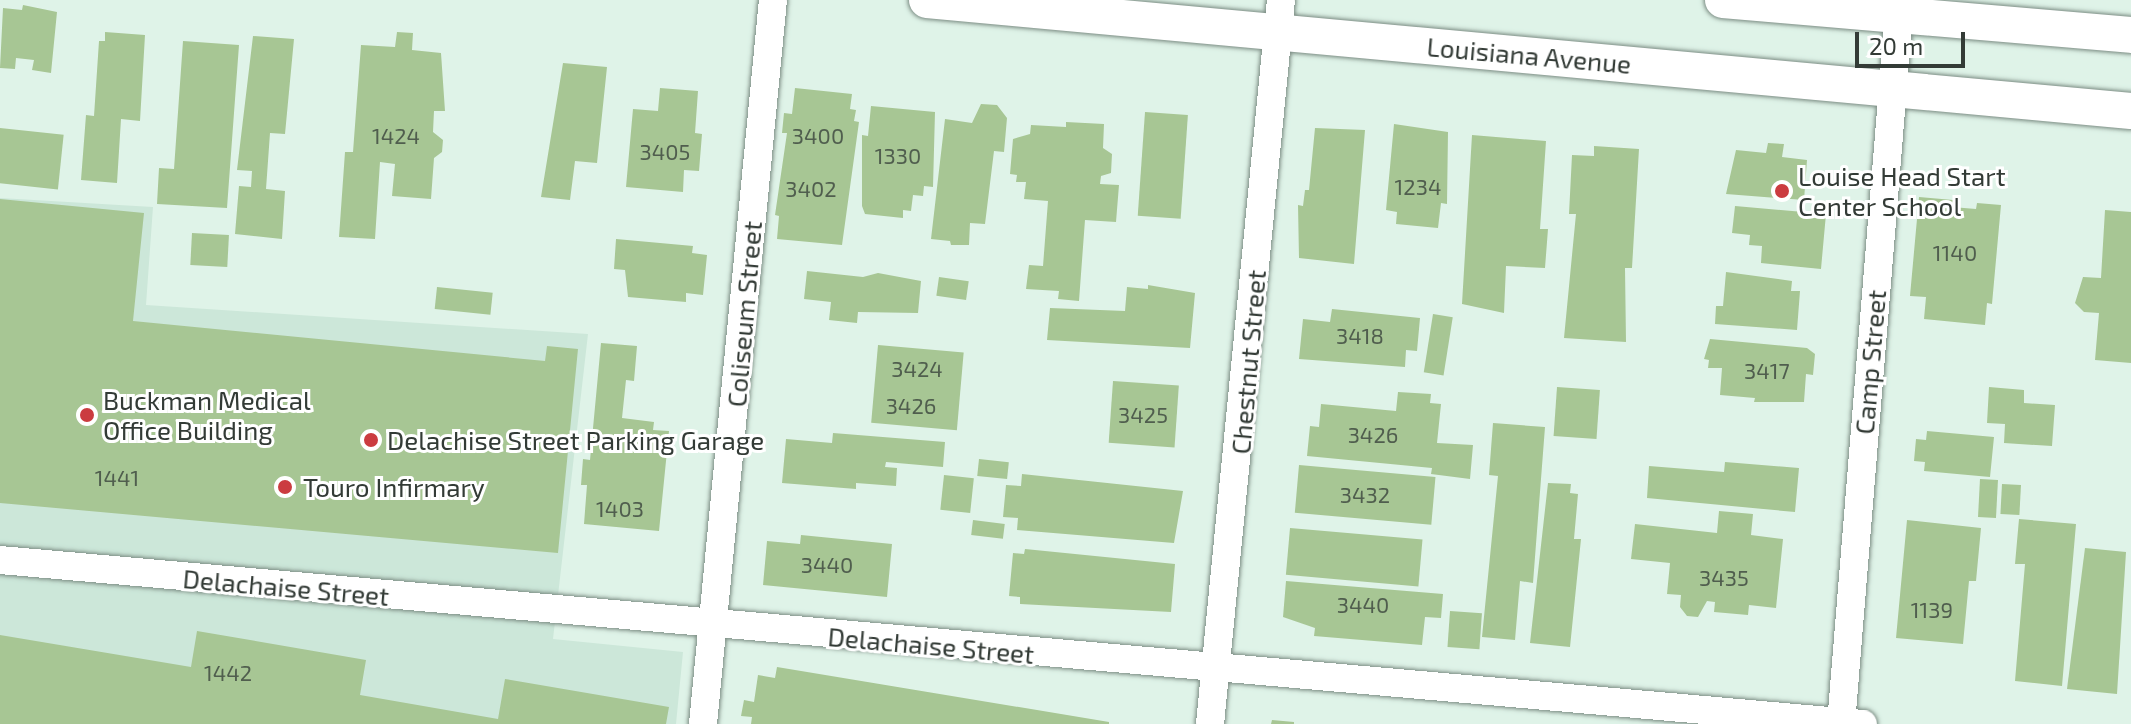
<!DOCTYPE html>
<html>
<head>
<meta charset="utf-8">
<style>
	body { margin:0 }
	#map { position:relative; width:2131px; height:724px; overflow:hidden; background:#dff3e8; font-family:"Exo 2",sans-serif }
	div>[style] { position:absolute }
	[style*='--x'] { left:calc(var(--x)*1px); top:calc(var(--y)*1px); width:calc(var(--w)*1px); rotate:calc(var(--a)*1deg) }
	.built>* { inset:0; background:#cce7d9 }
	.building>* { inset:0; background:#a7c694; transform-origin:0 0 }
	.roads { filter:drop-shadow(0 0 2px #7c8d84) drop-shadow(0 0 2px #7c8d84) }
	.minor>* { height:28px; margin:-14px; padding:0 14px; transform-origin:14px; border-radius:14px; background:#fff }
	.tertiary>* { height:36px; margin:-18px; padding:0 18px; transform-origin:18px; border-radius:18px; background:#fff }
	.dots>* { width:22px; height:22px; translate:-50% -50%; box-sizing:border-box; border:4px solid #fff; border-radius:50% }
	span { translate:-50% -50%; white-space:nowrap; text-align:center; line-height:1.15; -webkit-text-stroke:6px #fff; paint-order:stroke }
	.number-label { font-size:22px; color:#505e4e }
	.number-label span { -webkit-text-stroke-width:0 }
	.street-label { font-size:26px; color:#333b36 }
	.poi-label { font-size:26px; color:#333b36 }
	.left { translate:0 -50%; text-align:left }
	.scale { position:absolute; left:1855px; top:32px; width:110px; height:36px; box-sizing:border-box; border:4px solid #333b36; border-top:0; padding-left:10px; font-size:24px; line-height:28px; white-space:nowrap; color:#333b36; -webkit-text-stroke:6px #fff; paint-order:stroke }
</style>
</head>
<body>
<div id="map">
	<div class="built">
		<i style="clip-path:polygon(0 198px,153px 207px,146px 305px,588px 334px,553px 639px,683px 652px,676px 724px,0 724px)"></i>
	</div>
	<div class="building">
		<i style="clip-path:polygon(23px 5px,57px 12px,51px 73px,32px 70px,34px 60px,16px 58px,15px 69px,0 68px,3px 8px,22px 10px)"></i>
		<i style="clip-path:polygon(105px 32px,145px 35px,140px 121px,121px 119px,117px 183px,81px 180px,86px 115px,94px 116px,99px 41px,105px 41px)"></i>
		<i style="clip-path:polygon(397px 32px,413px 33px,412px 50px,441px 53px,445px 111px,434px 111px,433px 132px,443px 140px,442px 152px,434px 158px,431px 199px,392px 196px,395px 164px,380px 162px,375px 239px,339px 237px,345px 152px,353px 152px,361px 45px,395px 47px)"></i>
		<i style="clip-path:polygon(253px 36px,294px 39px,285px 134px,270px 133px,266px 189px,285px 191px,282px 239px,235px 234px,239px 186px,251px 187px,252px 171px,237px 170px)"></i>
		<i style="clip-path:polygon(183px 41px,239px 45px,227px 208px,157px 204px,159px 168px,174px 169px)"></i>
		<i style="clip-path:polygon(563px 63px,607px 67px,597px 163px,575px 161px,570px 200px,541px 197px)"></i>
		<i style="clip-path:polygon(660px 88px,698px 91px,695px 133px,702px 134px,699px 171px,684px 170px,683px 192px,626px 187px,633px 109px,658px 111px)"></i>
		<i style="clip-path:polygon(795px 88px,852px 94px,850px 109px,856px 110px,854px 121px,859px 122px,842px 245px,777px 239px,779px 216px,775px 215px,787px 133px,782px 133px,784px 113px,792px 114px)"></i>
		<i style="clip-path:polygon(981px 104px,997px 105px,1007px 118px,1004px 152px,994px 151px,985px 224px,970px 223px,969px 245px,951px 245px,950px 241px,931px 239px,945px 119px,972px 123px)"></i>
		<i style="clip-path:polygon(871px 106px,935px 112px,933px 187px,924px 186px,923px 196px,913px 195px,911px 211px,903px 210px,903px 218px,865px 214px,862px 206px,862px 135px,868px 136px)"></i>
		<i style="left:1145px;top:112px;width:43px;height:104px;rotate:4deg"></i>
		<i style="clip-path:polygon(1066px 122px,1104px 124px,1103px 148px,1112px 154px,1111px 173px,1101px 176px,1100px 184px,1119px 185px,1116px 222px,1085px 220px,1079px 301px,1058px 299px,1059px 291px,1026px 289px,1029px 265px,1043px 266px,1048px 201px,1024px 199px,1026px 182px,1016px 182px,1017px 175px,1010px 174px,1013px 139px,1030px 134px,1031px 125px,1066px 127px)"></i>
		<i style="clip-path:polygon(1394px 124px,1448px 132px,1447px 204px,1441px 203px,1438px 228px,1396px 224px,1397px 212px,1386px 210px)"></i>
		<i style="left:0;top:128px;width:64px;height:55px;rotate:6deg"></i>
		<i style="clip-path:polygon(1315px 128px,1365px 130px,1354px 264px,1299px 258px,1298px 205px,1303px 206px,1305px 190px,1309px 190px)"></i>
		<i style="clip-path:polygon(1472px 135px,1546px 141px,1540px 229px,1548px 229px,1545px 268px,1506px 266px,1504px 313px,1462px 304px)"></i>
		<i style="clip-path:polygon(1768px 143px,1784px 144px,1782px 157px,1807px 160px,1804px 200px,1726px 194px,1736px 150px,1766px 153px)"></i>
		<i style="clip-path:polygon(1594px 146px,1639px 149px,1632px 268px,1625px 268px,1626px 342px,1564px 338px,1576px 214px,1569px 214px,1572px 155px,1594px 156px)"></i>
		<i style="clip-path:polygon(1919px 197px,1953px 200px,1952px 207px,1976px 209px,1977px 203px,2001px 205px,1992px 304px,1987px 303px,1985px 325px,1924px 319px,1926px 297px,1910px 296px)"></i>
		<i style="clip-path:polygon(0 199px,144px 213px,133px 321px,545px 361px,547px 346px,578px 349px,558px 553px,0 503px)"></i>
		<i style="clip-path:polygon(1735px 206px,1826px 214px,1821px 269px,1761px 263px,1762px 246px,1749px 245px,1750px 235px,1732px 233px)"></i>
		<i style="clip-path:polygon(2105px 210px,2131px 212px,2131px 363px,2095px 360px,2099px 313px,2084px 312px,2075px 303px,2083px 277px,2101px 278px)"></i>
		<i style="left:192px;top:233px;width:37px;height:32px;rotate:3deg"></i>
		<i style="clip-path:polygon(616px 239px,693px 246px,692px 253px,707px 255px,703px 295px,686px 293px,686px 302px,628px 297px,625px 270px,614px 269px)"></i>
		<i style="clip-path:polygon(807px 271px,863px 277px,878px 273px,921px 281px,918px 313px,858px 312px,857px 323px,829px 320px,831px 302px,804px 299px)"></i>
		<i style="clip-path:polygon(1726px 272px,1792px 281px,1791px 291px,1800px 291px,1797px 330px,1715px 324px,1716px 306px,1723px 306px)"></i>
		<i style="left:939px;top:277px;width:30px;height:19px;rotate:8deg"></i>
		<i style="clip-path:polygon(1148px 285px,1195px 293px,1190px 348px,1047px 340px,1050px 308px,1125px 311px,1127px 287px,1148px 289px)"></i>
		<i style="left:437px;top:287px;width:56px;height:22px;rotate:6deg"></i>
		<i style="clip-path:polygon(1332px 309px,1420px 318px,1417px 351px,1406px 350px,1405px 367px,1299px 359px,1303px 319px,1330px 322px)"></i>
		<i style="left:1433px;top:314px;width:20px;height:59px;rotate:9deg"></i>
		<i style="clip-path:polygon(1710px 339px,1807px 348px,1815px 354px,1813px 375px,1806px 374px,1804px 402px,1754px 402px,1755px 398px,1720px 395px,1722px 368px,1708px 368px,1709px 360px,1704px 359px)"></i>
		<i style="clip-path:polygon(601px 343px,637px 346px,634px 381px,626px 380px,622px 418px,654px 422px,653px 430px,669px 431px,659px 531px,584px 524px,587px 485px,581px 485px,583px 459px,590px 460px)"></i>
		<i style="left:878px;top:345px;width:86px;height:78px;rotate:5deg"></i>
		<i style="left:1113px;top:381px;width:66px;height:62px;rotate:4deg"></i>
		<i style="left:1557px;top:387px;width:43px;height:49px;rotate:4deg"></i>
		<i style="clip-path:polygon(1989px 387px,2024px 390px,2024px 403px,2055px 405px,2052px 446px,2004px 443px,2005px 424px,1987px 423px)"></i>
		<i style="clip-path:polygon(1398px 392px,1431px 394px,1430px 403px,1441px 404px,1437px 443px,1473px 445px,1470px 479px,1431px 474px,1432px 468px,1307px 456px,1310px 426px,1319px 427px,1321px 404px,1396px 411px)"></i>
		<i style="clip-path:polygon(1493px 423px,1545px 427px,1533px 583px,1520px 581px,1515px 640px,1482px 637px,1498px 476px,1489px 475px)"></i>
		<i style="clip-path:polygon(1927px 431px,1994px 437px,1990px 477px,1924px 471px,1925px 462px,1914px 461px,1916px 439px,1926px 440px)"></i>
		<i style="clip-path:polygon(833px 433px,945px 442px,943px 467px,886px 462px,885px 467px,897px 468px,896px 486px,856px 483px,856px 489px,782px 483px,786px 439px,832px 443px)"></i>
		<i style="left:979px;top:459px;width:30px;height:17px;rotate:6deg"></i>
		<i style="clip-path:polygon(1725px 462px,1799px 468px,1795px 512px,1647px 498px,1649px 466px,1724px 472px)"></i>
		<i style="left:1299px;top:465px;width:137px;height:48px;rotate:5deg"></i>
		<i style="clip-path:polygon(1022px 474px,1183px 491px,1174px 543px,1017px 530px,1018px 518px,1003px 517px,1006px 485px,1021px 486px)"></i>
		<i style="left:944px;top:475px;width:30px;height:35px;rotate:6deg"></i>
		<i style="left:1980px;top:479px;width:18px;height:38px;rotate:3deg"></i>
		<i style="clip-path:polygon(1548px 483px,1571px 484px,1570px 493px,1578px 494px,1574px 539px,1581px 539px,1570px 647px,1530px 643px)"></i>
		<i style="left:2002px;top:484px;width:19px;height:30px;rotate:3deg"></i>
		<i style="clip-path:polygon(1719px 511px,1753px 514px,1751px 535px,1783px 539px,1776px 608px,1749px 605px,1748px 615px,1714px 612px,1715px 602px,1707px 601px,1698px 617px,1687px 616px,1680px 607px,1681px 595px,1667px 594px,1670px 563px,1631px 559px,1635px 524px,1717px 533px)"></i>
		<i style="clip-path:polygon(2019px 519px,2076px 524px,2062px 686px,2015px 681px,2025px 564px,2015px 564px)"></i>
		<i style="left:973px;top:520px;width:32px;height:15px;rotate:7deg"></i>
		<i style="clip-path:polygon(1907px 520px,1981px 528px,1976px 581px,1969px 581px,1963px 644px,1896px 638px)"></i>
		<i style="left:1290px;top:528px;width:133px;height:47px;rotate:5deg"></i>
		<i style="clip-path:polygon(801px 535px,892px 544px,887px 597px,763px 585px,767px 541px,800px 544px)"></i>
		<i style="clip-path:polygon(2085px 548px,2126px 552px,2117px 694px,2067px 689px)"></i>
		<i style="clip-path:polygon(1025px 549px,1175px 564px,1171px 612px,1020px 604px,1020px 597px,1009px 596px,1013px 553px,1024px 554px)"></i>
		<i style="clip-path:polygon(1286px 581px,1443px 594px,1441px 618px,1425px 617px,1422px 645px,1314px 636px,1315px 628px,1283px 617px)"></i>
		<i style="left:1450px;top:611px;width:32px;height:36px;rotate:4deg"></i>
		<i style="clip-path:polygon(197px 631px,366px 660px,360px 695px,498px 719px,505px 679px,669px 707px,666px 724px,0 724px,0 635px,191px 667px)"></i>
		<i style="clip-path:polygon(777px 667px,1109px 722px,1109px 724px,751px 724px,752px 717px,741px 716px,744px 700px,754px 702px,758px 675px,775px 678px)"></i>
		<i style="clip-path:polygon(1272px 720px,1294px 722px,1294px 724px,1271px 724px)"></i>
	</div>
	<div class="roads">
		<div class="minor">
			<i style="--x:0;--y:560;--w:1870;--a:5.03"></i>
			<i style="--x:703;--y:724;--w:727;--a:-84.48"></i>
			<i style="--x:1210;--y:724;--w:727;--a:-84.4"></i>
			<i style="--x:1841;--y:724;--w:726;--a:-85.34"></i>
		</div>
		<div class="tertiary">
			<i style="--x:927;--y:0;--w:1209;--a:5.27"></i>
			<i style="--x:1723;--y:0;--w:409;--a:4.9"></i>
		</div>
	</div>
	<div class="dots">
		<i style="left:1782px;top:191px;background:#cb3c40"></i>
		<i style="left:87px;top:415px;background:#cb3c40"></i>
		<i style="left:371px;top:440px;background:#cb3c40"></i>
		<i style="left:285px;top:487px;background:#cb3c40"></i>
	</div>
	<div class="number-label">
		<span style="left:396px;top:136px">1424</span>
		<span style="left:818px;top:136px">3400</span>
		<span style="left:665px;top:152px">3405</span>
		<span style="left:898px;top:156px">1330</span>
		<span style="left:1418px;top:187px">1234</span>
		<span style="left:811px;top:189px">3402</span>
		<span style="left:1955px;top:253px">1140</span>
		<span style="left:1360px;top:336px">3418</span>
		<span style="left:917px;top:369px">3424</span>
		<span style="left:1767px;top:371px">3417</span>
		<span style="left:911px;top:406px">3426</span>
		<span style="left:1143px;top:415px">3425</span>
		<span style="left:1373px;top:435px">3426</span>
		<span style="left:117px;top:478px">1441</span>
		<span style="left:1365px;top:495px">3432</span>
		<span style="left:620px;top:509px">1403</span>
		<span style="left:827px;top:565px">3440</span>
		<span style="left:1724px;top:578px">3435</span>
		<span style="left:1363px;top:605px">3440</span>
		<span style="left:1932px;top:610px">1139</span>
		<span style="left:228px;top:673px">1442</span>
	</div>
	<div class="street-label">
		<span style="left:1529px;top:55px;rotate:5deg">Louisiana Avenue</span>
		<span style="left:744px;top:314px;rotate:-85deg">Coliseum Street</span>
		<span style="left:1248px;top:362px;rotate:-85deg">Chestnut Street</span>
		<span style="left:1870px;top:362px;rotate:-85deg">Camp Street</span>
		<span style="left:286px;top:587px;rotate:5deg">Delachaise Street</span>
		<span style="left:931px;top:645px;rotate:5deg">Delachaise Street</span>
	</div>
	<div class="poi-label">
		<span class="left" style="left:1798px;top:191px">Louise Head Start<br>Center School</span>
		<span class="left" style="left:103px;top:415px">Buckman Medical<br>Office Building</span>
		<span class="left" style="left:387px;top:440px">Delachise Street Parking Garage</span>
		<span class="left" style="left:303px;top:487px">Touro Infirmary</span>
	</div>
	<div class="scale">20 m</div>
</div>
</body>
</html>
